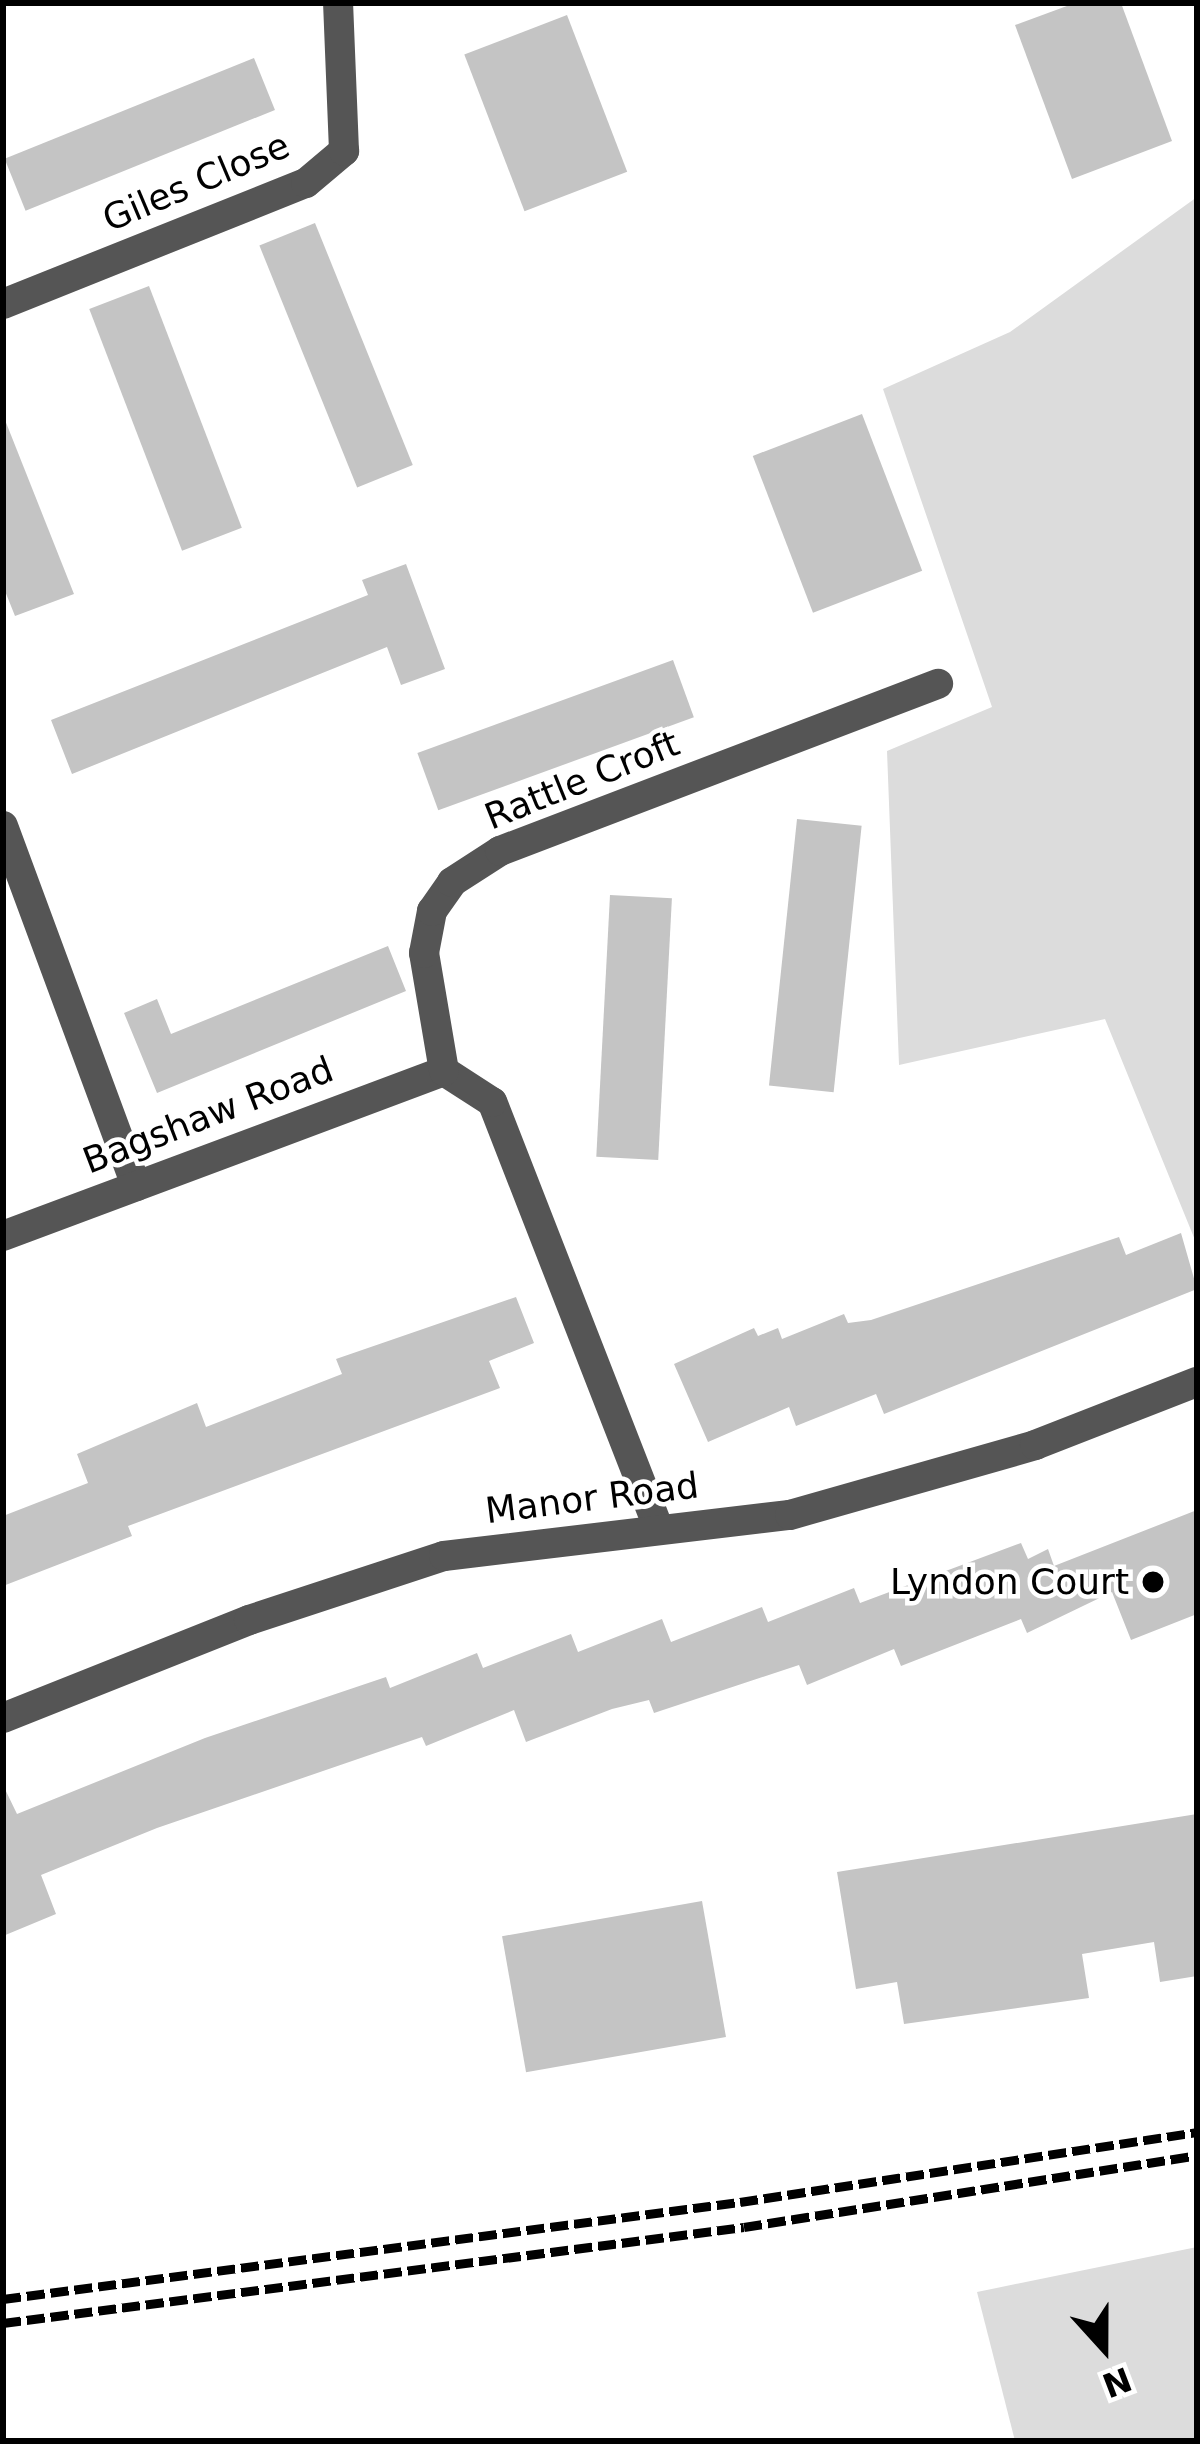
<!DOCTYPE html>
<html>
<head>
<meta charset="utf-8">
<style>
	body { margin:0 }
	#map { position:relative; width:1200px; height:2444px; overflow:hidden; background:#fff; font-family:"DejaVu Sans",sans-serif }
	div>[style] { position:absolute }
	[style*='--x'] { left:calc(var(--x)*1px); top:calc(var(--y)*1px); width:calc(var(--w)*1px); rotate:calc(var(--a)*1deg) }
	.green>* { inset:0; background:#dcdcdc }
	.building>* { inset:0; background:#c4c4c4; transform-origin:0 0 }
	.minor>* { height:30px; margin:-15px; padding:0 15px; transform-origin:15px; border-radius:15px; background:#555 }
	.rail>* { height:9px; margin-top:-4.5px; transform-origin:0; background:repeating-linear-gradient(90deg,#000 0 18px,transparent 0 24px) }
	.dots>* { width:33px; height:33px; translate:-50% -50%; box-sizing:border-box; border:6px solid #fff; border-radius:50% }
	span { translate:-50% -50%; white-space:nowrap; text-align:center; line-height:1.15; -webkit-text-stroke:9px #fff; paint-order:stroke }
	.street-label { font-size:36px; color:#000 }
	.poi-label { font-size:36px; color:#000 }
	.right { translate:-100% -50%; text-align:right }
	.frame { position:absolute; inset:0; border:6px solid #000; pointer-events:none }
	.north { position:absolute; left:1044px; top:2288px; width:120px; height:120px; -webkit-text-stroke:9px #fff; paint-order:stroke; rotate:159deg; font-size:33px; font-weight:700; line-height:48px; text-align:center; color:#000 }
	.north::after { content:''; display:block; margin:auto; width:42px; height:54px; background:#000; clip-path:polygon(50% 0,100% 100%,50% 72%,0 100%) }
</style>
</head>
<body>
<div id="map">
	<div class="green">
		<i style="clip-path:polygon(1197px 197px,1197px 1245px,1105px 1019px,899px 1065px,887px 751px,992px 707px,883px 389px,1010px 332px)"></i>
		<i style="clip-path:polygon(1197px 2247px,1197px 2441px,1015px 2441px,977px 2292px)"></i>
	</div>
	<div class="building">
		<i style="clip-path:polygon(1075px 3px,1121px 3px,1172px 141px,1072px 179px,1015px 25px)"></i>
		<i style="left:567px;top:15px;width:168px;height:110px;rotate:69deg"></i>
		<i style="left:254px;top:58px;width:56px;height:269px;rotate:68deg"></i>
		<i style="left:315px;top:223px;width:261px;height:60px;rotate:68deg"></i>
		<i style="left:149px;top:286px;width:259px;height:64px;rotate:69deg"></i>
		<i style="left:862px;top:414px;width:168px;height:117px;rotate:69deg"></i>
		<i style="clip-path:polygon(5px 420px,74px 594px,15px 616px,3px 586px)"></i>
		<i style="clip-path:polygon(406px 564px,445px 669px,401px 685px,387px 647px,72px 774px,51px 720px,368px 595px,362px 580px)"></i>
		<i style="left:673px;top:660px;width:61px;height:272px;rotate:70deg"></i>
		<i style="left:797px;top:819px;width:65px;height:268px;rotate:6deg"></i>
		<i style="left:610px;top:895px;width:62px;height:262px;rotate:3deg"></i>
		<i style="clip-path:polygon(388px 946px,406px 991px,157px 1093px,124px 1013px,157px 999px,171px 1034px)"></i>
		<i style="clip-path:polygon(1181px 1233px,1197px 1289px,884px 1414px,876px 1394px,796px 1426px,789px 1407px,708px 1442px,674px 1364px,754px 1328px,758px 1336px,778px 1328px,782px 1339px,844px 1314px,848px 1323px,871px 1320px,1119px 1237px,1126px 1255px)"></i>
		<i style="clip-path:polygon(516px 1297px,534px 1343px,489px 1361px,500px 1388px,128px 1526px,132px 1536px,3px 1586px,3px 1516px,88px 1483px,77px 1454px,197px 1403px,206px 1427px,342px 1374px,336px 1359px)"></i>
		<i style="clip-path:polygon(1197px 1510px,1197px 1614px,1131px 1640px,1112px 1592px,1027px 1633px,1021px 1619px,901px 1666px,894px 1649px,807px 1685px,799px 1665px,654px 1713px,649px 1700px,612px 1709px,526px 1742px,514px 1710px,426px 1746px,422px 1737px,157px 1828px,41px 1875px,56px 1914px,3px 1936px,3px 1785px,17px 1814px,205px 1738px,386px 1677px,390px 1688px,477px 1653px,483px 1668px,571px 1634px,578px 1652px,662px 1619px,671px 1642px,762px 1607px,768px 1622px,854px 1588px,860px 1603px,1021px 1543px,1028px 1559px,1048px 1549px,1054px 1566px)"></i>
		<i style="clip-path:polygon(1197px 1814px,1197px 1976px,1160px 1982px,1154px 1942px,1082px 1954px,1089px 1998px,904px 2024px,897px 1982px,856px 1989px,837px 1872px)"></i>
		<i style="left:702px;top:1901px;width:138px;height:203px;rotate:80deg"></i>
	</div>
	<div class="minor">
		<i style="--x:3;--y:304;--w:326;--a:-21.8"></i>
		<i style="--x:306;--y:183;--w:50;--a:-40.1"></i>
		<i style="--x:344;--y:151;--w:148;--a:-92.3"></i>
		<i style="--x:3;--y:826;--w:384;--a:69.7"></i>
		<i style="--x:3;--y:1236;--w:471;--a:-20.5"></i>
		<i style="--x:658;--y:1527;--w:456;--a:-111.3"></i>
		<i style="--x:492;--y:1102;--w:57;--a:-147.1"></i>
		<i style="--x:444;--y:1071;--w:120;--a:-99.6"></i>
		<i style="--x:424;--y:953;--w:43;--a:-79.2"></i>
		<i style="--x:432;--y:911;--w:35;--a:-55"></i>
		<i style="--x:452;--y:882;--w:57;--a:-32.9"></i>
		<i style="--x:500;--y:851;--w:469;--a:-20.9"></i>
		<i style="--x:3;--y:1718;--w:265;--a:-21.7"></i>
		<i style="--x:249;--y:1620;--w:205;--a:-18.2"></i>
		<i style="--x:444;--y:1556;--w:348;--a:-6.8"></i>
		<i style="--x:790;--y:1515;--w:255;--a:-15.9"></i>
		<i style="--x:1035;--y:1445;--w:174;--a:-21.3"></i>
	</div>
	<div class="rail">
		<i style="--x:3;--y:2299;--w:743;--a:-7.5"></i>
		<i style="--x:740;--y:2202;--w:462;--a:-8.7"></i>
		<i style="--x:3;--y:2323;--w:747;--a:-7.38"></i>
		<i style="--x:744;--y:2227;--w:459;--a:-9"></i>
	</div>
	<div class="dots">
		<i style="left:1153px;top:1582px;background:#000"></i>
	</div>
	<div class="street-label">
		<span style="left:196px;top:182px;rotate:-23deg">Giles Close</span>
		<span style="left:582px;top:780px;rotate:-22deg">Rattle Croft</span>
		<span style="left:208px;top:1115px;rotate:-21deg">Bagshaw Road</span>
		<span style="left:592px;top:1498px;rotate:-7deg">Manor Road</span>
	</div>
	<div class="poi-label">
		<span class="right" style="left:1129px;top:1582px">Lyndon Court</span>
	</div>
	<div class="frame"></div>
	<div class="north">N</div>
</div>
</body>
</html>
